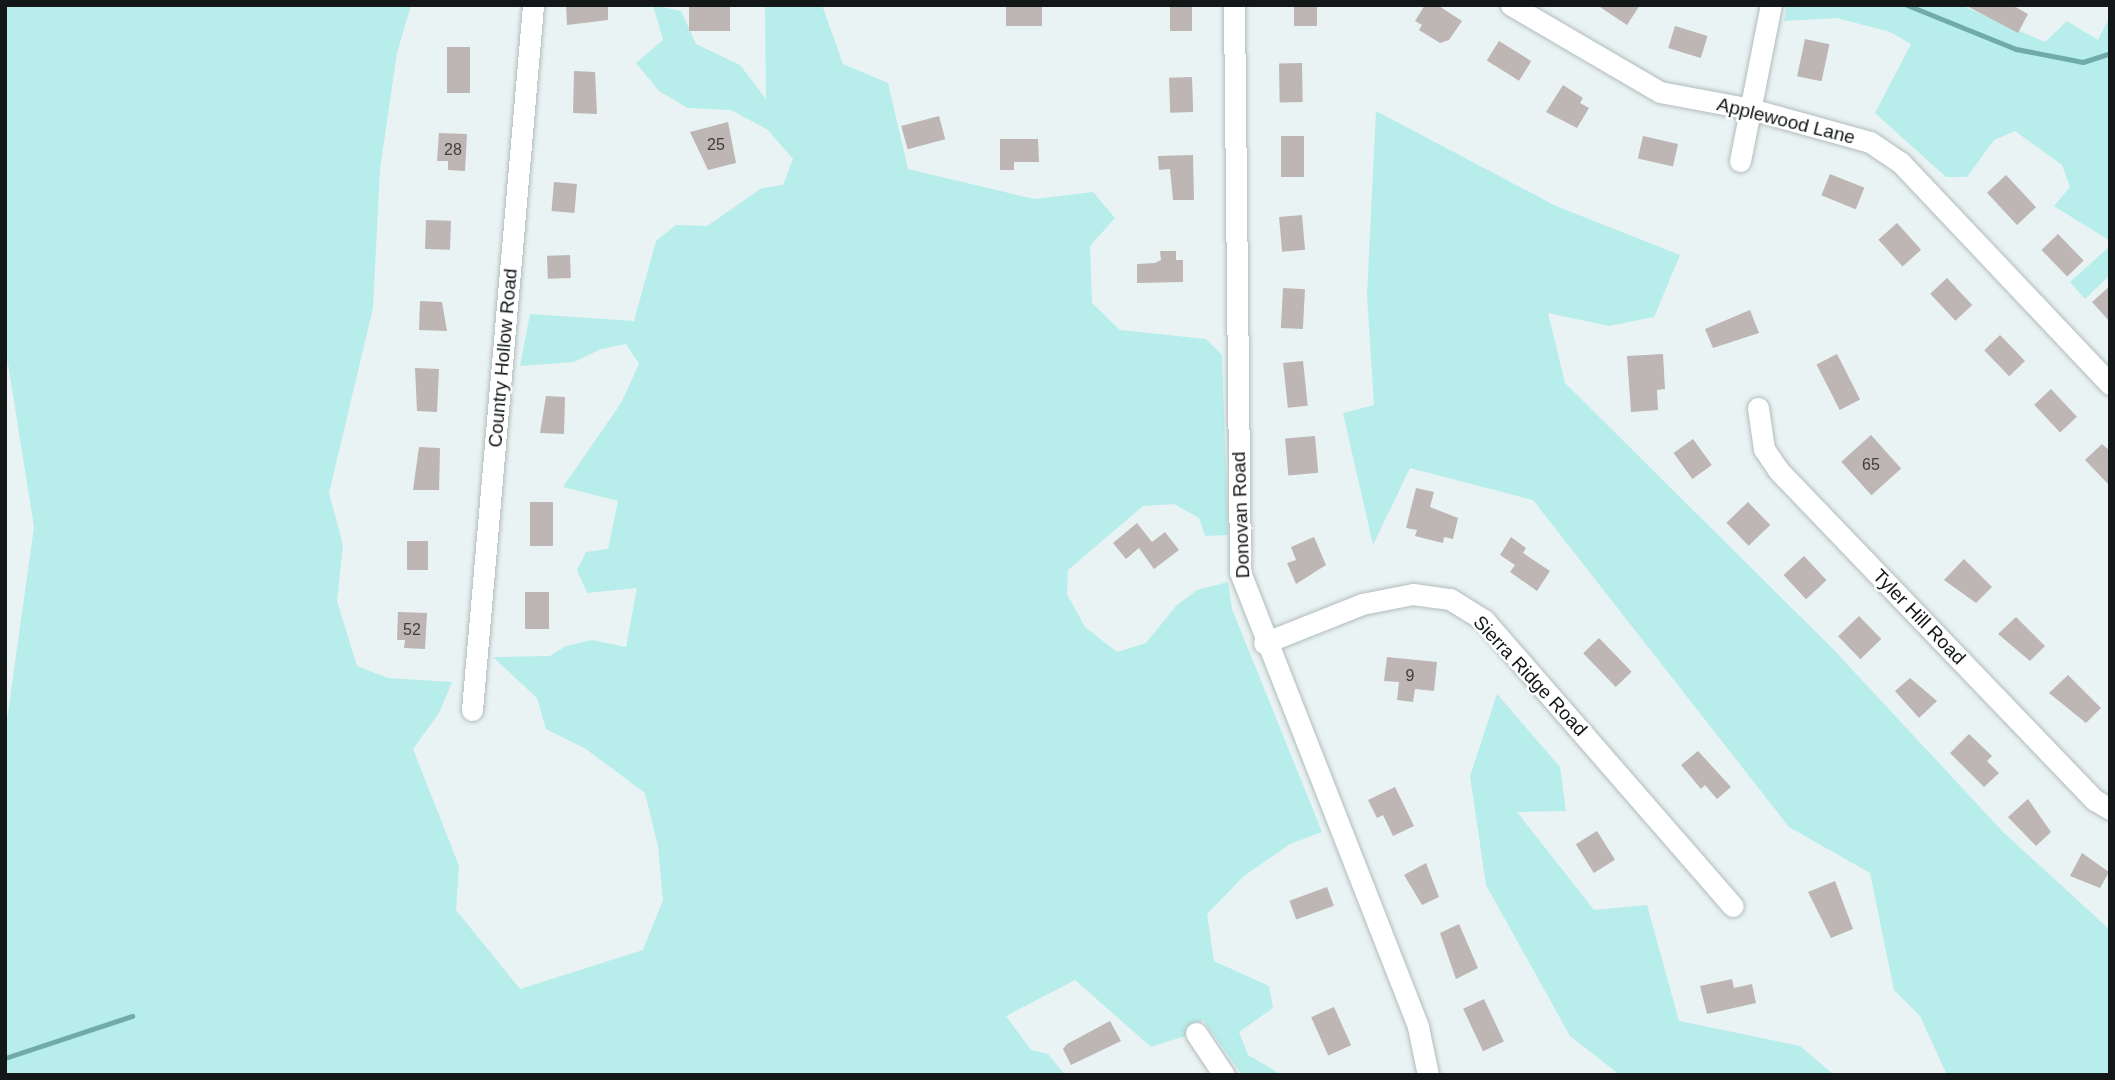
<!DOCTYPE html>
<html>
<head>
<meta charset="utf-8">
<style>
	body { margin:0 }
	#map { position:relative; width:2115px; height:1080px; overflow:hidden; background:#e9f3f3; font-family:Helvetica,sans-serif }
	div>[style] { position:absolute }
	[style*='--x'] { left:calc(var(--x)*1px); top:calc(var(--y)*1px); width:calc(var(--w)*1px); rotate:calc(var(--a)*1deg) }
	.green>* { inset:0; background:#b7edeb }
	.stream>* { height:5px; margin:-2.5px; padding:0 2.5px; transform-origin:2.5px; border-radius:2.5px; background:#6fabaa }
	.building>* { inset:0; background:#beb5b5; transform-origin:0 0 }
	.roads { filter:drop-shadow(0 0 2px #b2bcbc) drop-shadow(0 0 2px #b2bcbc) }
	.minor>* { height:21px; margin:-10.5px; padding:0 10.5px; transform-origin:10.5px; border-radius:10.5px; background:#fff }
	span { translate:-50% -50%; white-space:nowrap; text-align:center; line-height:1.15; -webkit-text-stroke:5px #fff; paint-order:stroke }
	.number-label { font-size:16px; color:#3e3e3e }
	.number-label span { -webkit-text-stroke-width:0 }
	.street-label { font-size:19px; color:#131717 }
	.frame { position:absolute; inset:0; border:7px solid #131717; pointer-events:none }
</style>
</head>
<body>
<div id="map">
	<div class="green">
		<i style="clip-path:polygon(5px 5px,411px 5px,397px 53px,380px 169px,373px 308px,329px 493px,343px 545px,337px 601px,357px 666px,388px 678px,452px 682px,439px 713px,413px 749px,459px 866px,456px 910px,520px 989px,643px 950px,663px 900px,658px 846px,645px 793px,586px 749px,546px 729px,537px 698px,493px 657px,550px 656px,566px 646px,592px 640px,626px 647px,637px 588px,587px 593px,577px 570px,586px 552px,608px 549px,618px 501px,563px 487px,621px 403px,639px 364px,626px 344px,601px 349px,574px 362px,520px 366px,530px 314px,634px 321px,656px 241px,676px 225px,707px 226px,762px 188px,783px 185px,793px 159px,768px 130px,731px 110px,688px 108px,659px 91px,636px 63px,663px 40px,653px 5px,681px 11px,696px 44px,740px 65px,766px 99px,765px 5px,822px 5px,843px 64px,888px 83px,908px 169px,1034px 199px,1093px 192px,1115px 218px,1090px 246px,1092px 303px,1120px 330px,1206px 339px,1222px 355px,1228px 535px,1205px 536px,1199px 518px,1174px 504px,1143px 506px,1068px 570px,1067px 594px,1085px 627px,1117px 652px,1146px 643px,1176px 606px,1197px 590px,1228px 582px,1232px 609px,1322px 832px,1290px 844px,1244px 876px,1207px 914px,1214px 961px,1269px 986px,1273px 1008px,1239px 1032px,1248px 1055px,1282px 1075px,1242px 1075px,1203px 1020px,1185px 1036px,1151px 1047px,1075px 980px,1006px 1016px,1031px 1050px,1048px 1054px,1065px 1075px,5px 1075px,5px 734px,34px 527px,5px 345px)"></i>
		<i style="clip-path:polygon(1787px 5px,1961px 5px,2045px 42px,2067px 21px,2098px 40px,2110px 16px,2110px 241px,2054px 206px,2070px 187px,2062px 165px,2015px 131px,1994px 140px,1967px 177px,1946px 177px,1875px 113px,1911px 44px,1890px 32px,1837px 18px,1784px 21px)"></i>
		<i style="clip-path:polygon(1376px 111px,1556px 206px,1680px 255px,1654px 317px,1609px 326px,1548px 313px,1565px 383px,1832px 648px,2004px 833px,2110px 930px,2110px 1075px,1947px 1075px,1920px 1016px,1894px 990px,1870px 873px,1789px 827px,1533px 500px,1410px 468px,1373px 545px,1343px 413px,1374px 405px,1367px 295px)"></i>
		<i style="clip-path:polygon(2110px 246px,2110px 275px,2085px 299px,2070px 282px)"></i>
		<i style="clip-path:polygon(1497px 694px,1560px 767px,1566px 811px,1517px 812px,1594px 910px,1647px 905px,1679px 1021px,1800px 1046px,1834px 1075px,1620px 1075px,1570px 1036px,1486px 885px,1470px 776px)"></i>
	</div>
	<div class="stream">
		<i style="--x:1907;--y:5;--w:118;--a:22"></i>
		<i style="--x:2016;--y:49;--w:68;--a:11"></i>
		<i style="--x:2083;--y:62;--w:28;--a:-18"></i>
		<i style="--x:5;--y:1058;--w:134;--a:-18.3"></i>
	</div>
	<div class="building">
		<i style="clip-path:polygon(566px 5px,608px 5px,608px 20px,567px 25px)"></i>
		<i style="left:689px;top:5px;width:41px;height:26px"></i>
		<i style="left:1006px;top:5px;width:36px;height:21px"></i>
		<i style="left:1170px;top:5px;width:22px;height:26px"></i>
		<i style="left:1294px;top:5px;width:23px;height:21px"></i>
		<i style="clip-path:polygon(1425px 5px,1439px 6px,1462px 21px,1449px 40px,1440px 43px,1419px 30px,1422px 25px,1415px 21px)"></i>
		<i style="clip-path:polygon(1597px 5px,1640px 5px,1627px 25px)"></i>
		<i style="clip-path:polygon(1965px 5px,2012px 5px,2028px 14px,2018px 33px)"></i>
		<i style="left:1675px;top:26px;width:34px;height:23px;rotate:17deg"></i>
		<i style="left:1805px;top:39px;width:25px;height:38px;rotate:12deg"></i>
		<i style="left:1499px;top:41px;width:38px;height:23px;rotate:32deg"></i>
		<i style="left:447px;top:47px;width:23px;height:46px"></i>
		<i style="left:1302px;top:63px;width:39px;height:23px;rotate:89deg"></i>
		<i style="clip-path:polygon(574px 71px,595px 72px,597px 114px,573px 113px)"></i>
		<i style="left:1192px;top:77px;width:35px;height:23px;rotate:88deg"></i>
		<i style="clip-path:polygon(1563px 85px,1583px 98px,1580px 103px,1589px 108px,1577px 128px,1546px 112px)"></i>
		<i style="left:939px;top:116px;width:24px;height:39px;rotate:75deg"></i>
		<i style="clip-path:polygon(728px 122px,736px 163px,708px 170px,690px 132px)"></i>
		<i style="clip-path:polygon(439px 133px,467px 134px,465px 171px,448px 170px,448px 161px,437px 161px)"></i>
		<i style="left:1281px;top:136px;width:23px;height:41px"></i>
		<i style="left:1643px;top:136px;width:36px;height:23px;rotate:13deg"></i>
		<i style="clip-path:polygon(1000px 139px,1038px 139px,1039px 162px,1014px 162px,1014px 170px,1000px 170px)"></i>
		<i style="clip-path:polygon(1193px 155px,1194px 200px,1173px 200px,1170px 169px,1159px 170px,1158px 156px)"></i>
		<i style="left:1830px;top:174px;width:37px;height:23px;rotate:22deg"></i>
		<i style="left:2006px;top:175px;width:44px;height:26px;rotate:47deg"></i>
		<i style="left:554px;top:182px;width:23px;height:29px;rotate:5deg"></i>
		<i style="left:1302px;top:215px;width:35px;height:23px;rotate:85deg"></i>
		<i style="left:426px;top:220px;width:25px;height:29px;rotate:2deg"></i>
		<i style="left:1897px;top:223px;width:36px;height:25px;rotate:48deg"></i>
		<i style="left:2058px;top:234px;width:37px;height:23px;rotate:46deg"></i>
		<i style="clip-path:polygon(1160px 251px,1176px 251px,1176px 260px,1183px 260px,1183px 282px,1137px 283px,1137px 264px,1155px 263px,1161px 260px)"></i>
		<i style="left:570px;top:255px;width:23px;height:23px;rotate:88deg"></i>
		<i style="left:1947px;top:278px;width:37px;height:23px;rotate:47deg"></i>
		<i style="clip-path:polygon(2110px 286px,2110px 322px,2092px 302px)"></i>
		<i style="left:1283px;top:288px;width:22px;height:40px;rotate:3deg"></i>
		<i style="clip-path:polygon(420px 301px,442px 302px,447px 331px,419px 330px)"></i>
		<i style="clip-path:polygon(1750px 310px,1759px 333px,1713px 348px,1705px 329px)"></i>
		<i style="left:2000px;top:335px;width:36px;height:22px;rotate:46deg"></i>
		<i style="clip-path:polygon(1663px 354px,1665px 389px,1657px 390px,1658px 410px,1631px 412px,1627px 356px)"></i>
		<i style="left:1837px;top:354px;width:51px;height:23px;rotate:63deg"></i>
		<i style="left:1303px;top:361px;width:45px;height:20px;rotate:84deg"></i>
		<i style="clip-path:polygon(415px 368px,439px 369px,437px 412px,417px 411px)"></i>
		<i style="left:2051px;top:389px;width:38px;height:23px;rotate:47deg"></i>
		<i style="clip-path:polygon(546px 396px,565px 397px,564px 434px,540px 433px)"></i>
		<i style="left:1871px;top:435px;width:45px;height:40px;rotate:48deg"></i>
		<i style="left:1315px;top:436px;width:37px;height:30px;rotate:85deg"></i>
		<i style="left:1693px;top:439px;width:32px;height:24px;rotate:54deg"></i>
		<i style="clip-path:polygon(2102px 444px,2110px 451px,2110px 486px,2085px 460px)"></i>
		<i style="clip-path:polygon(419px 447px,440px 448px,439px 490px,413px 490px)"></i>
		<i style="clip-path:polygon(1416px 488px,1434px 492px,1430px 507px,1458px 518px,1453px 539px,1444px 537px,1443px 543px,1415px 536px,1417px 530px,1406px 528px)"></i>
		<i style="left:530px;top:502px;width:23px;height:44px"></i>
		<i style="left:1748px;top:502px;width:32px;height:30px;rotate:46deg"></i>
		<i style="clip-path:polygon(1137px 523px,1152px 542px,1165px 532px,1179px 550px,1154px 569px,1139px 548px,1126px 559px,1113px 543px)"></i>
		<i style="clip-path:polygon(1314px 537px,1326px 565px,1296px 584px,1287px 563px,1296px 560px,1291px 547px)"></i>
		<i style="clip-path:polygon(1511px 537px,1526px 548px,1523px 553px,1550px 571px,1537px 591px,1510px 572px,1515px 565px,1500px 555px)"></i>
		<i style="left:407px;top:541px;width:21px;height:29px"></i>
		<i style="left:1804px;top:556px;width:33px;height:28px;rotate:47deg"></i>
		<i style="clip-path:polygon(1964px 559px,1992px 587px,1976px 603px,1944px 580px)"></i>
		<i style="left:525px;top:592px;width:24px;height:37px"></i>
		<i style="clip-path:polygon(398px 612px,427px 613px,425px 649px,404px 648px,405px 640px,397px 640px)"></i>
		<i style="left:1859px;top:616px;width:32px;height:29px;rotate:46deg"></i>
		<i style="clip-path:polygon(2016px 617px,2045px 646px,2030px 661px,1998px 634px)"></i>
		<i style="left:1599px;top:638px;width:47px;height:22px;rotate:46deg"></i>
		<i style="clip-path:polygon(1387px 657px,1437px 662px,1434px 691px,1415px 689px,1413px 702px,1397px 700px,1399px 682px,1384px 681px)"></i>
		<i style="clip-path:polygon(2068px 675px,2101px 708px,2086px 723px,2049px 693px)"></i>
		<i style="clip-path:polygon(1910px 678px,1937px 701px,1919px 718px,1895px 691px)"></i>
		<i style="clip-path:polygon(1969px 734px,1992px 756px,1987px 761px,1999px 773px,1984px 787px,1950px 753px)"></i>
		<i style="clip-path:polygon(1698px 751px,1731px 787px,1717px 799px,1705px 785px,1701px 789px,1681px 765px)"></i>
		<i style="clip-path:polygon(1395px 787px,1414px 826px,1393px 836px,1383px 815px,1377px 818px,1368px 800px)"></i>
		<i style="clip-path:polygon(2028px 799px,2051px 832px,2036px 846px,2008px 817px)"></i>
		<i style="left:1597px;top:831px;width:34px;height:25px;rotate:58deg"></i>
		<i style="clip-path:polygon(2082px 853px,2109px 872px,2100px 888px,2070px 876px)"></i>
		<i style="clip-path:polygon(1426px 863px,1439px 897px,1422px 905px,1404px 875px)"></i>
		<i style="clip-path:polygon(1835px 881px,1853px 929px,1831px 938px,1808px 892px)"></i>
		<i style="left:1327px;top:887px;width:20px;height:40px;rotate:70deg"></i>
		<i style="clip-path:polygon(1459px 924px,1478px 968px,1456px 979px,1440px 933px)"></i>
		<i style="clip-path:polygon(1732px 979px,1734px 988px,1752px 984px,1756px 1003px,1707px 1014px,1700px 986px)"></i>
		<i style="left:1484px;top:999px;width:47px;height:23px;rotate:65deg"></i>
		<i style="left:1334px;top:1007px;width:42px;height:25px;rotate:66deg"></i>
		<i style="clip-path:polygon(1110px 1021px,1121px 1041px,1071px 1065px,1063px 1049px,1067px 1044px)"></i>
	</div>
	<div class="roads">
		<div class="minor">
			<i style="--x:1234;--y:5;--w:567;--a:89.39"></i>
			<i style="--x:1240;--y:572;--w:489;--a:68.6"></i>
			<i style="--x:1418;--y:1027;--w:49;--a:78.2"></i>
			<i style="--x:1511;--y:5;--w:173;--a:30.3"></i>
			<i style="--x:1660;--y:92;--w:93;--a:10.6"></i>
			<i style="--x:1751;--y:109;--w:123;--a:15.5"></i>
			<i style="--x:1870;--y:142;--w:36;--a:34"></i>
			<i style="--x:1900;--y:162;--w:306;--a:46.6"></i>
			<i style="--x:1740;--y:161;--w:159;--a:-78.8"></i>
			<i style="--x:1758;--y:408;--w:41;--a:81.7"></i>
			<i style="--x:1764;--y:449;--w:25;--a:56"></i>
			<i style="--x:1778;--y:470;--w:458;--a:46.2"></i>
			<i style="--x:2095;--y:800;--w:17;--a:31"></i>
			<i style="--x:1264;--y:643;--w:105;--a:-21.7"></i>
			<i style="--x:1362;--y:604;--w:52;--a:-11.1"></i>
			<i style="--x:1413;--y:594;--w:37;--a:8"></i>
			<i style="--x:1450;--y:599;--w:40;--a:32"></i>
			<i style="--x:1484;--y:620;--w:379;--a:49"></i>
			<i style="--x:472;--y:710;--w:708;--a:-85.05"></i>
			<i style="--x:1196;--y:1033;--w:50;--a:56.3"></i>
		</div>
	</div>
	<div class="number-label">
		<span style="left:716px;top:145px">25</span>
		<span style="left:453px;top:150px">28</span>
		<span style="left:1871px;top:465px">65</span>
		<span style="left:412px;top:630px">52</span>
		<span style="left:1410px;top:676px">9</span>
	</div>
	<div class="street-label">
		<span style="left:1786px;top:121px;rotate:14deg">Applewood Lane</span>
		<span style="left:503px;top:358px;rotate:-85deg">Country Hollow Road</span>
		<span style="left:1241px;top:515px;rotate:-92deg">Donovan Road</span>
		<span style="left:1919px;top:617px;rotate:46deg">Tyler Hill Road</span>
		<span style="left:1530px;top:676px;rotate:47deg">Sierra Ridge Road</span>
	</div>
	<div class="frame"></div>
</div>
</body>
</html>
